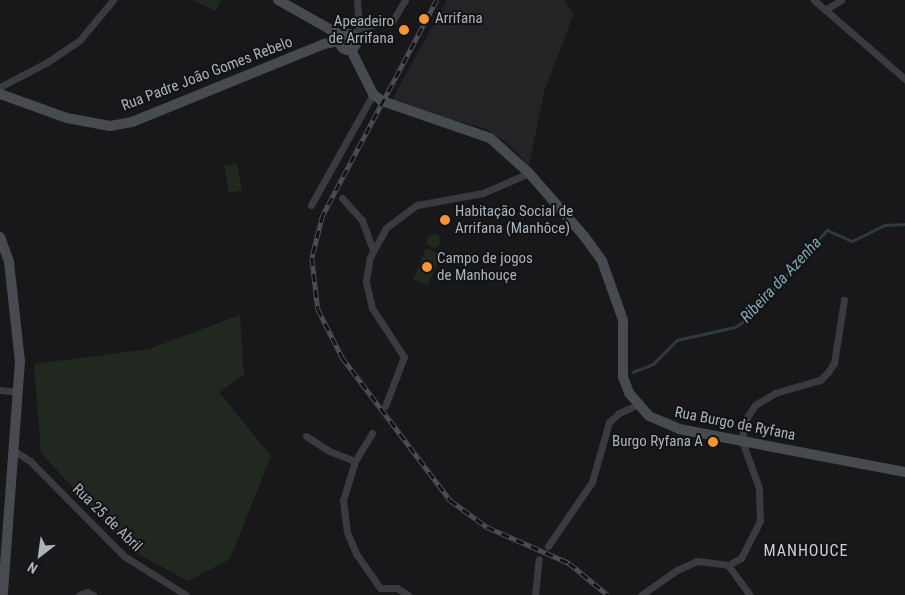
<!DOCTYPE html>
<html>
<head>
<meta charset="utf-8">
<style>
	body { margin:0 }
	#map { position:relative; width:905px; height:595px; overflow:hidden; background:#18181a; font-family:"Roboto Condensed",sans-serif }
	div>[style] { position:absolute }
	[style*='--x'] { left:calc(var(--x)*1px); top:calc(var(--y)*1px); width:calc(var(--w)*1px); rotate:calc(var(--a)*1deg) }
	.built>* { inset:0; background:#242427 }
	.green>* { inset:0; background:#202820; transform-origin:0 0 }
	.round { border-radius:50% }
	.stream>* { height:2.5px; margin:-1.25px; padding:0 1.25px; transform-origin:1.25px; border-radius:1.25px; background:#2d3a3e }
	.street>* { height:7px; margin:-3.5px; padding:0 3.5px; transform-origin:3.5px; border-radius:3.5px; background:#393b3f }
	.secondary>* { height:10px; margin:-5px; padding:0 5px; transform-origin:5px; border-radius:5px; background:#474a4f }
	.secondary>.ring { margin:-5px; padding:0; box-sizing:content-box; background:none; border:10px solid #474a4f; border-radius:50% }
	.rail>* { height:4.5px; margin-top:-2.25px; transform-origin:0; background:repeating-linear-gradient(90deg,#131315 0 8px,#4c4f54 0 16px); box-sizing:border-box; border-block:1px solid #4c4f54 }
	.dots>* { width:14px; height:14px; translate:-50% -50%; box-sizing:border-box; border:2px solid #131315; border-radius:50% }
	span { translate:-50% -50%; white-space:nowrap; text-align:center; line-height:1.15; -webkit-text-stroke:4px #131315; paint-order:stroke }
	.poi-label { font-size:15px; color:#aab2ba }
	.left { translate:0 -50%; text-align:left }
	.right { translate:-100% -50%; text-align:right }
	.street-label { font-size:15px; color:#aab2ba }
	.water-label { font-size:16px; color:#81a6b5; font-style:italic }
	.neighbourhood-label { font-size:16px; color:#cbd0d6; letter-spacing:1px }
	.north { position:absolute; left:15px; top:530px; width:50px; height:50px; -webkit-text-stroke:4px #131315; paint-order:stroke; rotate:210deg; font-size:14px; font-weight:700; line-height:20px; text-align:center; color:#aab2ba }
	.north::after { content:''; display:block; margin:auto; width:18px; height:22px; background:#aab2ba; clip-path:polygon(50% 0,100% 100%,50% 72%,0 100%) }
</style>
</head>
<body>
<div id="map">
	<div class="built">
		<i style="clip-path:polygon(447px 0,564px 0,574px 13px,544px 92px,529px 166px,511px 146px,486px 129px,396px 104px,393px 98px)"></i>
	</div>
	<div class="green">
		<i style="clip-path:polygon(193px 0,221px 0,216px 11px)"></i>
		<i style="left:237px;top:163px;width:28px;height:13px;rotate:80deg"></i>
		<i class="round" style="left:427px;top:234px;width:14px;height:14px"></i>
		<i style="left:426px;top:248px;width:16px;height:34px;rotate:22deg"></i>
		<i style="clip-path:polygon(240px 315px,244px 375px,219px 392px,271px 456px,230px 559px,188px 581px,129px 549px,41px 453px,34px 364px,149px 349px)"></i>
	</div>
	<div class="stream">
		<i style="--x:633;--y:372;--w:22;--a:-22"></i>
		<i style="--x:653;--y:364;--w:34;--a:-45"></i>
		<i style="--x:677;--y:340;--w:59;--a:-12.6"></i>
		<i style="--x:735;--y:327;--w:14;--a:-34"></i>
		<i style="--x:747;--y:319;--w:120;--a:-48"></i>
		<i style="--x:827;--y:230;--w:27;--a:24"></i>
		<i style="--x:852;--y:241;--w:37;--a:-26"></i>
		<i style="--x:885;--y:225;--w:20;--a:-3"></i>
	</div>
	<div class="street">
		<i style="--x:357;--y:0;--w:28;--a:86"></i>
		<i style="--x:814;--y:0;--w:121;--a:41"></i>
		<i style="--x:825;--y:10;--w:19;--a:-32"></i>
		<i style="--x:353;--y:36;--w:10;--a:-53"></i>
		<i style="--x:359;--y:28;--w:35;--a:-13"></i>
		<i style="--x:393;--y:20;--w:23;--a:-59"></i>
		<i style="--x:0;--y:87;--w:52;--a:-27.6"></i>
		<i style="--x:46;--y:63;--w:40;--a:-34"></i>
		<i style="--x:79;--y:41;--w:53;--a:-50.3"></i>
		<i style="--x:342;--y:198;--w:30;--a:48"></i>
		<i style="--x:362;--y:220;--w:33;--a:70"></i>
		<i style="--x:311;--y:205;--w:127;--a:-60.8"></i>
		<i style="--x:0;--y:390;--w:18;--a:6"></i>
		<i style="--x:385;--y:406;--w:53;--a:-68.8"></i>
		<i style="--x:404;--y:357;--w:59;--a:-123.1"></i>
		<i style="--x:372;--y:308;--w:28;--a:-103"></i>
		<i style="--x:366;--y:281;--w:24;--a:-81"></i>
		<i style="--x:370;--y:257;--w:33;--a:-61"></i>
		<i style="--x:386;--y:228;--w:39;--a:-37"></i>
		<i style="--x:417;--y:205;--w:67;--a:-10.3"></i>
		<i style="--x:483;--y:193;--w:50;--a:-23.5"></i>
		<i style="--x:372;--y:433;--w:33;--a:121"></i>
		<i style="--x:355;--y:461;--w:41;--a:107.1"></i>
		<i style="--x:343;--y:500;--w:32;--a:83"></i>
		<i style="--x:347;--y:532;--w:25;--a:67"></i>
		<i style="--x:357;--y:555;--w:40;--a:55.1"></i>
		<i style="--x:306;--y:436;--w:27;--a:33"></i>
		<i style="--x:329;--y:451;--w:28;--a:21"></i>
		<i style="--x:16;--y:452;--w:17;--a:33"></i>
		<i style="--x:30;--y:461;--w:134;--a:45.3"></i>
		<i style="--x:124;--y:556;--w:73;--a:32.2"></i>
		<i style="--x:548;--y:546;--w:78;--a:-55.5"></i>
		<i style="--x:592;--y:482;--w:62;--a:-74.2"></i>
		<i style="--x:609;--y:422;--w:13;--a:-42"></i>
		<i style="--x:619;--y:413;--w:20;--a:-24"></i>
		<i style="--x:728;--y:565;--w:15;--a:-28"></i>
		<i style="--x:741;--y:558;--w:42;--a:-62.8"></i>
		<i style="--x:760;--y:521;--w:33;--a:-92"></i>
		<i style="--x:759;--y:488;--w:50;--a:-109.9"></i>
		<i style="--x:742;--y:441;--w:19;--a:-84"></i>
		<i style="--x:744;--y:422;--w:20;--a:-57"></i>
		<i style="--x:755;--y:405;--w:23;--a:-31"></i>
		<i style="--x:775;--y:393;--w:47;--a:-16.1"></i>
		<i style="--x:820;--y:380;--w:11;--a:-45"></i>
		<i style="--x:828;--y:372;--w:11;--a:-56"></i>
		<i style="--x:834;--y:363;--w:64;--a:-81"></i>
		<i style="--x:380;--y:588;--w:17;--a:0"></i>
		<i style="--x:397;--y:588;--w:13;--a:32"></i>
		<i style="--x:79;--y:595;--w:9;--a:-21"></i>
		<i style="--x:87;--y:592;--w:7;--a:27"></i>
		<i style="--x:535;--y:595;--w:36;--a:-84"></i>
		<i style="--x:641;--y:595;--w:44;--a:-34.8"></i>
		<i style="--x:677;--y:570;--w:22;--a:-24"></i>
		<i style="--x:697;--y:561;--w:31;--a:7"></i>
		<i style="--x:728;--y:565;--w:37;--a:54"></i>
	</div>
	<div class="secondary">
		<i style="--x:278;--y:0;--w:73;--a:29.4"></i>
		<i class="ring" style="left:340px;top:34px;width:6px;height:6px"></i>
		<i style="--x:351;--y:50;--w:49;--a:63.4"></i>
		<i style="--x:373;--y:94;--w:11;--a:38"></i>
		<i style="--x:382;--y:101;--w:114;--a:18.9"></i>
		<i style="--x:490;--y:138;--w:52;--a:41.9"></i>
		<i style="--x:529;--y:173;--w:84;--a:48.9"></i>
		<i style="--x:584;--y:236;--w:31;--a:54"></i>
		<i style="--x:602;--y:261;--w:63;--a:70.4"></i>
		<i style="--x:623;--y:320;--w:57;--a:90"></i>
		<i style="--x:623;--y:377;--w:17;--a:69"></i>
		<i style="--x:629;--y:393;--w:30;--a:49"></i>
		<i style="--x:649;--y:416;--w:33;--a:23"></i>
		<i style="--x:679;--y:429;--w:230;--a:10.8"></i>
		<i style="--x:0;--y:94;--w:71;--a:19.7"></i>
		<i style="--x:67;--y:118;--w:44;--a:10.5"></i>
		<i style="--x:110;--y:126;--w:22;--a:-10"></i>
		<i style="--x:132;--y:122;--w:207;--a:-22.1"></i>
		<i style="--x:324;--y:44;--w:15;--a:-11"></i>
		<i style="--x:0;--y:237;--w:27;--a:70"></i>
		<i style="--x:9;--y:262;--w:100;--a:83.7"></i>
		<i style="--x:20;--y:361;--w:235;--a:94.2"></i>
	</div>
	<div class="rail">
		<i style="--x:437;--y:0;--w:243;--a:117.9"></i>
		<i style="--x:323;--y:215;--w:44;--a:104.3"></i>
		<i style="--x:312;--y:258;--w:51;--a:83.3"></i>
		<i style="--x:318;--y:309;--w:54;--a:63.4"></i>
		<i style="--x:342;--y:357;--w:179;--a:52.9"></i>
		<i style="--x:450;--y:500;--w:46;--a:36.1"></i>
		<i style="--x:487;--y:527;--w:90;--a:23.7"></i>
		<i style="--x:569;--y:563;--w:50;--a:39.4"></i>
	</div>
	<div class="dots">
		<i style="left:424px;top:19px;background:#f59435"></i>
		<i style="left:404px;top:30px;background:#f59435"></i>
		<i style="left:445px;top:220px;background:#f59435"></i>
		<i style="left:427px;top:267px;background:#f59435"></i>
		<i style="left:713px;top:442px;background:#f59435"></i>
	</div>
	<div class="poi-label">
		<span class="left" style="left:435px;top:19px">Arrifana</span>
		<span class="right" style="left:394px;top:30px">Apeadeiro<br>de Arrifana</span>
		<span class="left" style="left:455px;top:220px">Habitação Social de<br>Arrifana (Manhôce)</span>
		<span class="left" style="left:437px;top:267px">Campo de jogos<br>de Manhouçe</span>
		<span class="right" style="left:703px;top:442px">Burgo Ryfana A</span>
	</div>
	<div class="street-label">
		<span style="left:207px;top:74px;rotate:-21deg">Rua Padre João Gomes Rebelo</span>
		<span style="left:735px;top:424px;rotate:11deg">Rua Burgo de Ryfana</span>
		<span style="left:107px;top:518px;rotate:44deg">Rua 25 de Abril</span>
	</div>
	<div class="water-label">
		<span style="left:781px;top:280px;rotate:-47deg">Ribeira da Azenha</span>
	</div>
	<div class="neighbourhood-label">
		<span style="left:806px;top:551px">MANHOUCE</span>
	</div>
	<div class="north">N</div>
</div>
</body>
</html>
